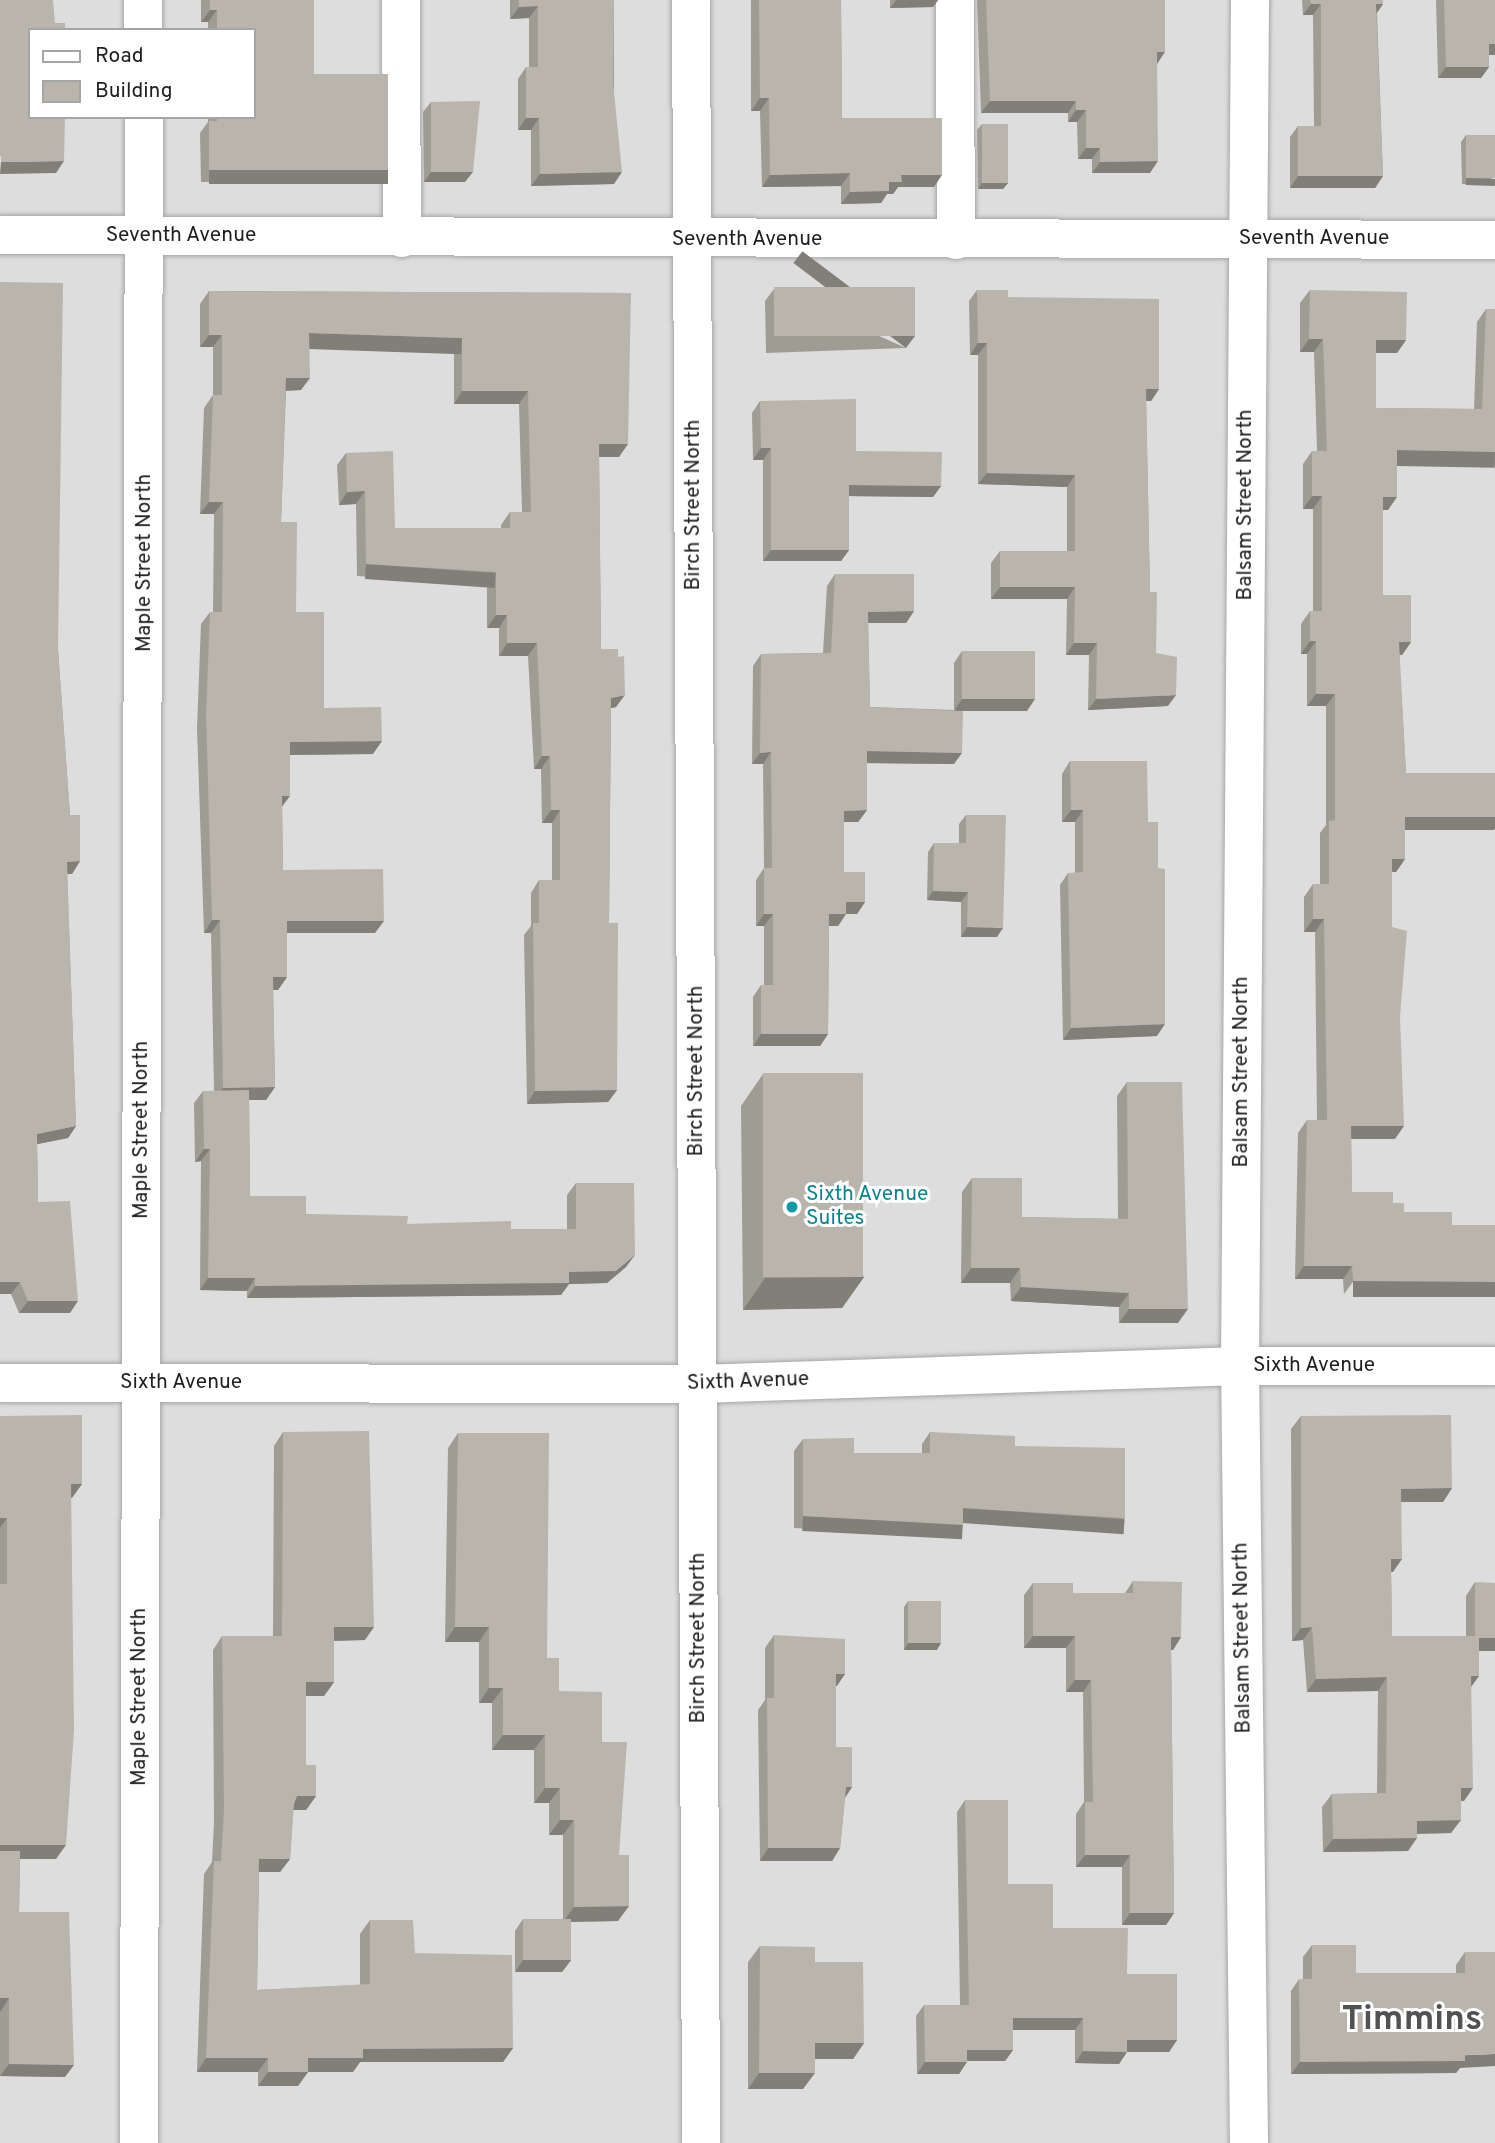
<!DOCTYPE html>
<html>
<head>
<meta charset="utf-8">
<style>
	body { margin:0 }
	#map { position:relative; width:1495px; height:2143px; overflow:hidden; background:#f0efe6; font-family:Overpass,sans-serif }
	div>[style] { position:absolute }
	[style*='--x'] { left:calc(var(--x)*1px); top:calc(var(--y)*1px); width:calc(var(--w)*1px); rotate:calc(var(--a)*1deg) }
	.residential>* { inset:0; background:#ddd }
	.roads { filter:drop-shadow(0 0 2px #a6a6a6) drop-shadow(0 0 2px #a6a6a6) }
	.minor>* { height:38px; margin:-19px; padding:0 19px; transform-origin:19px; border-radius:19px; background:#fff }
	.wall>* { inset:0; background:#9f9c94 }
	.shaded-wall>* { inset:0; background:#827f78; transform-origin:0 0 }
	.building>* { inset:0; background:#b9b5ac; transform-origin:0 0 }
	.dots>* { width:19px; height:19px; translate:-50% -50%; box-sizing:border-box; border:4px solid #fff; border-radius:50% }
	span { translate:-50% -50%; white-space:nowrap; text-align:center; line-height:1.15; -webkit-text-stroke:6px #fff; paint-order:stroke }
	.street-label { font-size:21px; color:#1f1f1f }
	.culture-label { font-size:21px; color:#0d838f }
	.left { translate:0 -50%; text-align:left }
	.town-label { font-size:35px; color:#525252; font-weight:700 }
	.legend { position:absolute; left:28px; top:28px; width:228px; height:91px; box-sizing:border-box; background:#fff; border:2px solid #a5a5a5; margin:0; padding:9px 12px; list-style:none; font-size:21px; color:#1f1f1f }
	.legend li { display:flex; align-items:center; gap:14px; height:35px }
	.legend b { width:35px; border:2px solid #a5a5a5 }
</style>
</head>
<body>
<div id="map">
	<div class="residential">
		<i style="clip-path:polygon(evenodd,0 0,1495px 0,1495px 2143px,0 2143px,0 0,30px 30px,254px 30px,254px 117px,30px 117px,30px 30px)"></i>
	</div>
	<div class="roads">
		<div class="minor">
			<i style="--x:143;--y:0;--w:30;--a:90"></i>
			<i style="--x:401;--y:0;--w:238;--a:89.8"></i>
			<i style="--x:691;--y:0;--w:2143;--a:89.73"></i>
			<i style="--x:955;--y:0;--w:240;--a:89.8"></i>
			<i style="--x:0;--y:235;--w:1495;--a:0.19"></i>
			<i style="--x:0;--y:1383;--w:698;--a:0.08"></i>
			<i style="--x:698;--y:1384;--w:542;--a:-1.9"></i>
			<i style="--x:1240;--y:1366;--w:255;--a:0"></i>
			<i style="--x:139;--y:2143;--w:2026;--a:-89.86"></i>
			<i style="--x:1249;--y:2143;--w:777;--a:-90.66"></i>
			<i style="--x:1240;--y:1366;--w:1366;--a:-89.58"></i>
		</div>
	</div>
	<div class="wall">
		<i style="clip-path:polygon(201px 0,314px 0,314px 74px,380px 182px,201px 182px,200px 133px,208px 122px,208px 117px,254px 117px,254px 30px,208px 30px,208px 22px,201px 22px)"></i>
		<i style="clip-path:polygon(510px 0,614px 0,614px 184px,531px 186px,531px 130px,518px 130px,518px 79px,526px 67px,529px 67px,529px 18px,510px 19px)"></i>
		<i style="clip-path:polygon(751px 0,841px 0,842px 118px,934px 187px,898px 187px,893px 194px,887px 194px,881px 203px,841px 204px,841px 186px,762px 187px,760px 111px,751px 111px)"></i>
		<i style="clip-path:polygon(890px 0,938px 0,933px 7px,890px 8px)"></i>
		<i style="clip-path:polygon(977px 0,1165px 0,1157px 64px,1150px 173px,1092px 173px,1092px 159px,1078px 159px,1077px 122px,1068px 122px,1068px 113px,981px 113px)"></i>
		<i style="clip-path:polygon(1302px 0,1383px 0,1383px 4px,1377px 13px,1383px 176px,1375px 188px,1290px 188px,1290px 137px,1298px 126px,1314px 126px,1313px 15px,1303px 15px)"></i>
		<i style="clip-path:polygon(1436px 0,1495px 0,1495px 55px,1489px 55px,1489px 67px,1481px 78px,1438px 78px)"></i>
		<i style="clip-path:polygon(431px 102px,465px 182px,424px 182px,423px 112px)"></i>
		<i style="clip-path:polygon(982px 124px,1008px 183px,1003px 189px,978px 189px,977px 130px)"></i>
		<i style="clip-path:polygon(1466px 135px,1495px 185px,1462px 184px,1461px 142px)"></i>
		<i style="clip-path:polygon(0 282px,58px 650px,70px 815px,80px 861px,72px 874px,67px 874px,76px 1126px,68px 1138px,37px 1144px,38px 1202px,70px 1313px,19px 1313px,11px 1294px,0 1294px)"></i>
		<i style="clip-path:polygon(774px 289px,906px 348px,766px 353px,765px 301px)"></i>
		<i style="clip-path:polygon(977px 290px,1008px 297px,1159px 389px,1151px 401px,1146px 401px,1150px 592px,1156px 653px,1168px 706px,1088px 710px,1089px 655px,1066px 655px,1067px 599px,991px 599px,991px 563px,1000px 551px,1067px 551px,1067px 487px,978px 484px,978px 355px,970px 355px,969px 301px)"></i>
		<i style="clip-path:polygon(1310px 290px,1406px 340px,1397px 353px,1376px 353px,1376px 408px,1474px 409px,1477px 322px,1486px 309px,1495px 465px,1397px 463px,1388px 510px,1383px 510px,1383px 595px,1411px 642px,1402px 655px,1399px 655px,1406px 773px,1495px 773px,1495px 828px,1494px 830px,1405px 830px,1405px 859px,1396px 872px,1392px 872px,1392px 927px,1400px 1017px,1395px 1139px,1351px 1139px,1352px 1192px,1393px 1203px,1404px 1212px,1344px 1294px,1343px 1279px,1295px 1279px,1298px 1133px,1307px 1120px,1317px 1120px,1315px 932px,1304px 932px,1304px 897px,1313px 884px,1320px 884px,1320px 833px,1326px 825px,1326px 706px,1307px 706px,1307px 654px,1301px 654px,1301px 624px,1310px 611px,1313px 611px,1313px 509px,1303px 509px,1303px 464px,1312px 451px,1317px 451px,1314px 352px,1300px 352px,1300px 303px)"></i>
		<i style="clip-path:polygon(209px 291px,631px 293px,619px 457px,599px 457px,601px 649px,616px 707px,611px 708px,609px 923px,617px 1090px,608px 1102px,527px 1104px,524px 935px,531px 926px,531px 893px,539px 880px,552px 880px,552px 823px,542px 823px,541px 769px,534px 769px,528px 656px,499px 656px,499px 628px,487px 628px,487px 584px,357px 576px,356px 504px,339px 505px,337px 465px,346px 453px,395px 528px,501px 528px,501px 525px,510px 512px,522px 512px,519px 404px,454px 404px,454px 351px,309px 346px,301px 390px,286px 391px,281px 522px,296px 612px,324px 708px,373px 754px,290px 755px,282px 807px,283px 870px,375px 933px,287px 933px,287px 977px,278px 990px,273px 990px,275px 1087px,266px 1100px,249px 1100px,250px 1196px,306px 1214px,407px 1224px,511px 1229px,567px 1229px,567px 1195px,576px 1183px,626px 1267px,607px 1283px,569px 1284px,561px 1295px,247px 1298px,247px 1291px,200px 1290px,201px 1161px,195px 1162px,194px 1103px,203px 1091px,214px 1091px,211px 933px,204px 933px,197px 728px,201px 624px,210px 612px,213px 612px,214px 514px,200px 514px,204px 408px,213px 395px,213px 347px,200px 347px,200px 304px)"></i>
		<i style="clip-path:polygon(760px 401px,856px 451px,941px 486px,933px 497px,849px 496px,849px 550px,841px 561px,763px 561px,763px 460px,753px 460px,752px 413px)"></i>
		<i style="clip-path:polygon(835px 574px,914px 611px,906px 623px,868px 623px,870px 707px,954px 710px,954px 663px,962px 651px,1027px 711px,963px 711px,954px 764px,867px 763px,867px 810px,858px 822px,844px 822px,844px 872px,865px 902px,857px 914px,846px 914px,838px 926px,829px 926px,828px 1034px,820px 1046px,753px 1046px,753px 997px,761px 985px,764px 985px,764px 926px,756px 926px,756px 880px,764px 868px,763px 764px,752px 764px,753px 666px,761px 654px,823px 653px,827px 586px)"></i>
		<i style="clip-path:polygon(1070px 761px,1148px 822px,1157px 1036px,1063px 1040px,1060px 885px,1068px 873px,1075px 873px,1075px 822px,1062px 822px,1062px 774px)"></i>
		<i style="clip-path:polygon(966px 815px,997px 937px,961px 937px,961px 902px,927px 900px,928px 852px,934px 843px,959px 843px,959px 824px)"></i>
		<i style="clip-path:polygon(763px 1074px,864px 1277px,842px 1308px,743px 1310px,741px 1106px)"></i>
		<i style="clip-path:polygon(1127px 1082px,1178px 1323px,1119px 1323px,1119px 1307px,1011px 1301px,1010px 1283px,961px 1283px,962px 1192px,972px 1178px,1022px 1217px,1118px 1219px,1117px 1096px)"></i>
		<i style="clip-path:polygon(0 1416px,82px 1484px,71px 1498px,56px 1859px,20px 1859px,19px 1912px,65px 2077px,0 2076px)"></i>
		<i style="clip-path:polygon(1301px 1416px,1452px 1488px,1443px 1502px,1401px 1502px,1393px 1572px,1391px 1572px,1392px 1636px,1466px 1636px,1466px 1596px,1475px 1582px,1479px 1651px,1471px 1686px,1464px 1801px,1461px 1801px,1451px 1833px,1417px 1834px,1408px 1851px,1323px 1852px,1322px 1807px,1332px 1794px,1377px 1793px,1378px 1691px,1307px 1692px,1303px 1640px,1292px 1641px,1291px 1429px)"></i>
		<i style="clip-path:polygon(283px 1432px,365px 1640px,334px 1641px,334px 1682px,324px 1696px,306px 1696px,306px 1765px,316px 1796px,306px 1810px,293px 1810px,290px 1859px,280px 1872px,259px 1872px,257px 1990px,360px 1985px,360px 1934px,370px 1920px,415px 1953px,513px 2048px,503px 2062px,360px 2062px,353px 2072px,308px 2072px,298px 2086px,258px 2086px,258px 2072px,197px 2072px,204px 1874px,212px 1862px,214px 1822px,213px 1650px,222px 1636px,273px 1636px,274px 1446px)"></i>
		<i style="clip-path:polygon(930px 1432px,1015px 1446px,1125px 1518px,1116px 1530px,963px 1520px,963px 1525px,954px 1537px,794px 1528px,794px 1451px,803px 1439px,854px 1453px,922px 1453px,922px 1444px)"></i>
		<i style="clip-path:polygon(458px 1433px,547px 1658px,559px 1691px,602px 1742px,619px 1855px,618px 1921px,571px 1922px,571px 1960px,562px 1972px,515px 1972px,515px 1931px,523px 1919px,563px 1919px,563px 1835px,549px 1835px,549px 1803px,534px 1803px,534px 1750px,492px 1750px,492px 1703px,479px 1703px,479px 1642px,445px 1642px,448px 1448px)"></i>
		<i style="clip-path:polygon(1133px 1581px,1181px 1637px,1173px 1650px,1171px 1650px,1174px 1913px,1166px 1925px,1122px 1925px,1122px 1867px,1076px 1867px,1076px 1814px,1084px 1802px,1083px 1692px,1066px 1692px,1066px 1648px,1024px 1648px,1024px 1595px,1033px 1583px,1073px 1593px,1125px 1593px)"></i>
		<i style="clip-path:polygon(908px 1601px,937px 1650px,904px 1650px,904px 1607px)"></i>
		<i style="clip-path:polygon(774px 1635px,845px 1674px,836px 1686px,836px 1747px,852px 1787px,845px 1798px,840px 1848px,832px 1861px,760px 1861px,758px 1710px,765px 1700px,765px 1648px)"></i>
		<i style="clip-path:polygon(965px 1800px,1008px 1884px,1053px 1928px,1127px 1974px,1177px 2040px,1169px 2052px,1127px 2052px,1119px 2064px,1075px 2063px,1075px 2030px,1013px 2030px,1013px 2050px,1005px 2061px,967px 2061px,959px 2074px,917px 2074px,916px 2016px,924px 2005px,960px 2005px,957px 1812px)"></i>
		<i style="clip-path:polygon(1312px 1945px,1356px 1973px,1456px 1973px,1456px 1965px,1465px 1952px,1495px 1952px,1460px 2068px,1456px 2073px,1291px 2074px,1291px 1991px,1299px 1979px,1303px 1979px,1303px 1957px)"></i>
		<i style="clip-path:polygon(760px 1946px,815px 1962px,864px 2043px,853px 2059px,815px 2059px,803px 2089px,748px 2089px,748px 1962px)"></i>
	</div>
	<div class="shaded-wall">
		<i style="clip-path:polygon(896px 0,938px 0,933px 7px,890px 8px)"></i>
		<i style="clip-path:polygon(1311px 4px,1321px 4px,1313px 15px,1303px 15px)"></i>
		<i style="clip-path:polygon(1376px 4px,1383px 4px,1375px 15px)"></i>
		<i style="clip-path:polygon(538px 6px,529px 18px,510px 19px,519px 7px)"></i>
		<i style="clip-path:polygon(210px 10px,217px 10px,208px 22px,201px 22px)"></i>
		<i style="clip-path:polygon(1489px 44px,1495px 44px,1495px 55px,1481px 55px)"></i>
		<i style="clip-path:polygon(1157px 52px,1165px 52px,1157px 64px)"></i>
		<i style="clip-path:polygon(1446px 67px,1489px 67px,1481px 78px,1438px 78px)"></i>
		<i style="clip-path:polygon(760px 98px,769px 98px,760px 111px,751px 111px)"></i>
		<i style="clip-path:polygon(990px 101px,1076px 101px,1068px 113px,981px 113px)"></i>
		<i style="clip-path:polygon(1076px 110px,1086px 110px,1077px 122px,1068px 122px)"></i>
		<i style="clip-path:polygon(526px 118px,539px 118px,531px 130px,518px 130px)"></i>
		<i style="clip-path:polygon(1086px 148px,1100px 148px,1092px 159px,1078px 159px)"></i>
		<i style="clip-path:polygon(64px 161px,56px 173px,0 174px,1px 162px)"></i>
		<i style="clip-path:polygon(1158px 161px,1150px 173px,1092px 173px,1100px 162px)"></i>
		<i style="left:209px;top:170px;width:179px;height:14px"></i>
		<i style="clip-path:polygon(431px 172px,473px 172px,465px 182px,424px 182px)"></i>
		<i style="clip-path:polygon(622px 172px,614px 184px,531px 186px,540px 174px)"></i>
		<i style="clip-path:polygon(850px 173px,841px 186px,762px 187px,770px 175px)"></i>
		<i style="clip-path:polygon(901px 175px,942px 175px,934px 187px,898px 187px,893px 194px,887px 194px,881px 203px,841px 204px,850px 192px,889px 182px)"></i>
		<i style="clip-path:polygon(1298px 176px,1383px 176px,1375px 188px,1290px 188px)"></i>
		<i style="left:1466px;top:178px;width:29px;height:7px;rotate:2deg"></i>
		<i style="clip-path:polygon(982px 183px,1008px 183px,1003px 189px,978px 189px)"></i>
		<i style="left:309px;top:333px;width:153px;height:16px;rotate:2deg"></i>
		<i style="clip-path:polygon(209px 335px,222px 335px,213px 347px,200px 347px)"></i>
		<i style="left:915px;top:336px;width:15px;height:141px;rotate:127deg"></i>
		<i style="clip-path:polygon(1309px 339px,1323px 339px,1314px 352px,1300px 352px)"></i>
		<i style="clip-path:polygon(1376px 340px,1406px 340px,1397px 353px,1367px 353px)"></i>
		<i style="clip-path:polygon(978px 343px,987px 343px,978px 355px,970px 355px)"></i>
		<i style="clip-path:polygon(286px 378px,310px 378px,301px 390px,278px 391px)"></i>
		<i style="clip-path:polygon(1146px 389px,1159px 389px,1151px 401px,1138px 401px)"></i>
		<i style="clip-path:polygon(462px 391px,528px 391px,519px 404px,454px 404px)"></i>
		<i style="clip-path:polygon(599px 444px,628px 444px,619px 457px,590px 457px)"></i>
		<i style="clip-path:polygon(761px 448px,771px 448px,763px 460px,753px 460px)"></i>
		<i style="left:1397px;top:450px;width:98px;height:16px;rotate:1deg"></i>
		<i style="clip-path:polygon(987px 473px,1075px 475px,1067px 487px,978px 484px)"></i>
		<i style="clip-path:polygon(849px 485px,941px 486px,933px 497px,841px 496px)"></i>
		<i style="clip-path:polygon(365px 491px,356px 504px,339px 505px,347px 492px)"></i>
		<i style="clip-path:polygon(1312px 496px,1322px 496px,1313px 509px,1303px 509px)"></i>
		<i style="clip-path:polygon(1383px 497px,1397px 497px,1388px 510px,1374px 510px)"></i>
		<i style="clip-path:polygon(209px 502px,223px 502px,214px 514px,200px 514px)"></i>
		<i style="clip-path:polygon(771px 550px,849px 550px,841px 561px,763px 561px)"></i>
		<i style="left:366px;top:564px;width:130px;height:15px;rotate:4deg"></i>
		<i style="clip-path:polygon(1000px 587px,1075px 587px,1067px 599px,991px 599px)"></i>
		<i style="clip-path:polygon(914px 611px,906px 623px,860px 623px,868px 612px)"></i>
		<i style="clip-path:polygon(496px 615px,507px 615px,499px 628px,487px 628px)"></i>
		<i style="clip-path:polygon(1310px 641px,1316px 641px,1307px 654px,1301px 654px)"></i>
		<i style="clip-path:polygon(1399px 642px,1411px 642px,1402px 655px,1390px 655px)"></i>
		<i style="clip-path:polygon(507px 643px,537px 643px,528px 656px,499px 656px)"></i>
		<i style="clip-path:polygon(1074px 643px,1097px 643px,1089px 655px,1066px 655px)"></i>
		<i style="clip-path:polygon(1316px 694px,1335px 694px,1326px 706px,1307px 706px)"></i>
		<i style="clip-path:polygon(625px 695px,616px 707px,602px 710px,611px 698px)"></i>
		<i style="clip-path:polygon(1176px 695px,1168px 706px,1088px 710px,1096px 699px)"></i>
		<i style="clip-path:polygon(962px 699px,1035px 699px,1027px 711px,954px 711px)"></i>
		<i style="clip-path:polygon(382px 741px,373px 754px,281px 755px,290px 742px)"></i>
		<i style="clip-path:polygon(867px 751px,962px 753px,954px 764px,858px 763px)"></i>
		<i style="clip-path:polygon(771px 752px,763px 764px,752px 764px,760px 753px)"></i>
		<i style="clip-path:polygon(542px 756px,550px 756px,541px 769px,534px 769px)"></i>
		<i style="clip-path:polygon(282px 796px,290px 796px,281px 808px)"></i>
		<i style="clip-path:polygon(551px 810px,560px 810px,552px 823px,542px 823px)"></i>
		<i style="clip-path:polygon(867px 810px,858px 822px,836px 822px,844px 811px)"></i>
		<i style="clip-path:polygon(1071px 810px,1083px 810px,1075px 822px,1062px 822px)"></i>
		<i style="clip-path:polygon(1405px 817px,1495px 817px,1495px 828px,1494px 830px,1396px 830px)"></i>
		<i style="clip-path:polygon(1392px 859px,1405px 859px,1396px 872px,1383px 872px)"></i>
		<i style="clip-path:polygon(80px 861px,72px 874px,58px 874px,67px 862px)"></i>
		<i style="clip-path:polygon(933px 891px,968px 892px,961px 902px,927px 900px)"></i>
		<i style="clip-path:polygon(846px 902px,865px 902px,857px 914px,838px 914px)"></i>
		<i style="clip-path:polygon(764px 914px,773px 914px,764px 926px,756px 926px)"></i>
		<i style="clip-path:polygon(829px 914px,846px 914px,838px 926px,821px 926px)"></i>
		<i style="clip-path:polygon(1313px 919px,1324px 919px,1315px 932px,1304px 932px)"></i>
		<i style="clip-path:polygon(212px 920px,220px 920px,211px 933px,204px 933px)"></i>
		<i style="clip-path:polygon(287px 921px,384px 921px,375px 933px,278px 933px)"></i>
		<i style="clip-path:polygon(967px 927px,1003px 928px,997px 937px,961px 937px)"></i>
		<i style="clip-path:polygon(273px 977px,287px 977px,278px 990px,264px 990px)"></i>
		<i style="clip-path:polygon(1165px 1024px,1157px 1036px,1063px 1040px,1071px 1028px)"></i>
		<i style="clip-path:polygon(761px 1034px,828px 1034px,820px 1046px,753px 1046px)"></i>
		<i style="clip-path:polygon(275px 1087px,266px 1100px,214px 1100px,223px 1088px)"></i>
		<i style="clip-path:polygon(617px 1090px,608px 1102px,527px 1104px,535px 1091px)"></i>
		<i style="clip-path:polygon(76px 1126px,68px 1138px,28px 1146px,37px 1134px)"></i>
		<i style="clip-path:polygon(1351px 1126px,1404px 1126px,1395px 1139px,1342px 1139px)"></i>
		<i style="clip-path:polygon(204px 1149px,210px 1149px,201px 1161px,195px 1162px)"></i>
		<i style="clip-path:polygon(635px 1255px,626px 1267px,607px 1283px,569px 1284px,561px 1295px,247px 1298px,255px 1286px,569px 1272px)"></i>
		<i style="clip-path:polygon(1304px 1266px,1352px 1266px,1343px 1279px,1295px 1279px)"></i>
		<i style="clip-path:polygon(971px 1268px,1020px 1268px,1010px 1283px,961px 1283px)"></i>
		<i style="clip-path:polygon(864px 1277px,842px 1308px,743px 1310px,765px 1278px)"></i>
		<i style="clip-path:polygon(208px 1278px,255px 1278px,247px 1291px,200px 1290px)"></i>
		<i style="left:1353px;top:1281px;width:142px;height:16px"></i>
		<i style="clip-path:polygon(0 1282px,20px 1282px,11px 1294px,0 1294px)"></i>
		<i style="clip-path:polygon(1021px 1287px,1129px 1293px,1119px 1307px,1011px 1301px)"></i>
		<i style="clip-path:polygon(28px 1301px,78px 1301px,70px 1313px,19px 1313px)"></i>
		<i style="clip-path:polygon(1129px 1309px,1188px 1309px,1178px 1323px,1119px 1323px)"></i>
		<i style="clip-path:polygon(71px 1484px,82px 1484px,72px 1498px,61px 1498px)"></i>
		<i style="clip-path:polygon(1452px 1488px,1443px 1502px,1392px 1502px,1401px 1489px)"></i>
		<i style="left:963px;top:1508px;width:162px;height:15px;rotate:4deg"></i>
		<i style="left:803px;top:1516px;width:160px;height:15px;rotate:3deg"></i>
		<i style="clip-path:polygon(0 1518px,7px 1518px,0 1528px)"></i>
		<i style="clip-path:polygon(1391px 1559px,1402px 1559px,1393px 1572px,1382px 1572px)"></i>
		<i style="clip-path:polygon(334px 1627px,374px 1627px,365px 1640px,324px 1641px)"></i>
		<i style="clip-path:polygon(455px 1627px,489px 1627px,479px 1642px,445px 1642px)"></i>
		<i style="clip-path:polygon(1312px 1627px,1303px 1640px,1292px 1641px,1301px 1628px)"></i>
		<i style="clip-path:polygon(1033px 1636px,1075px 1636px,1066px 1648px,1024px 1648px)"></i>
		<i style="clip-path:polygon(1171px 1637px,1181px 1637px,1173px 1650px,1162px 1650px)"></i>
		<i style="clip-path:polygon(1479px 1638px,1495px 1638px,1495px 1651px,1469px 1651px)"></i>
		<i style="clip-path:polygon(908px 1643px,941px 1643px,937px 1650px,904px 1650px)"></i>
		<i style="clip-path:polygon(836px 1674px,845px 1674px,837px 1686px,827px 1686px)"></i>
		<i style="clip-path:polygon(1471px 1676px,1479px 1676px,1469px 1690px)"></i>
		<i style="clip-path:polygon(1387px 1677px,1378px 1691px,1307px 1692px,1316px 1679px)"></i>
		<i style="clip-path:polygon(1075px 1680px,1091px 1680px,1083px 1692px,1066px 1692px)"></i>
		<i style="clip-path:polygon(306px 1682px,334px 1682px,324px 1696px,296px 1696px)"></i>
		<i style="clip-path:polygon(489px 1688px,503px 1688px,492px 1703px,479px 1703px)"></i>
		<i style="clip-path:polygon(503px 1735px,545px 1735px,534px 1750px,492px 1750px)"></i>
		<i style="clip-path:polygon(846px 1787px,852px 1787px,844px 1799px)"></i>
		<i style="clip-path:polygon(545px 1788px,560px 1788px,549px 1803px,534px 1803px)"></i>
		<i style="clip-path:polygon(1461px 1788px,1473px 1788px,1464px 1801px,1451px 1801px)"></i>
		<i style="clip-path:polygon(297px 1796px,316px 1796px,306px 1810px,287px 1810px)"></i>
		<i style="clip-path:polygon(560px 1820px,574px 1820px,563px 1835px,549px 1835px)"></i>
		<i style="clip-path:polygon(1461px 1820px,1451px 1833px,1407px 1834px,1417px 1821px)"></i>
		<i style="clip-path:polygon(1417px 1838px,1408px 1851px,1323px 1852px,1333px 1839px)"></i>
		<i style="clip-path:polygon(0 1845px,66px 1845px,56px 1859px,0 1859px)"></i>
		<i style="clip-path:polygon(768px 1848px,840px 1848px,832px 1861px,760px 1861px)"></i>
		<i style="clip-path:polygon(1085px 1855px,1130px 1855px,1122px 1867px,1076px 1867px)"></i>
		<i style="clip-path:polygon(259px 1859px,290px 1859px,280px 1872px,249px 1872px)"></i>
		<i style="clip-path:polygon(629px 1906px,618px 1921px,563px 1922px,574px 1907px)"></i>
		<i style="clip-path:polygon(1130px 1913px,1174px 1913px,1166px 1925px,1122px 1925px)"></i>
		<i style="clip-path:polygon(523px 1960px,571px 1960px,562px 1972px,515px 1972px)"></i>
		<i style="clip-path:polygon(0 1998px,9px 1998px,1px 2011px,0 2011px)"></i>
		<i style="clip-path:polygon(1013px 2018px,1083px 2018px,1075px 2030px,1005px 2030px)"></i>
		<i style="clip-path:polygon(1127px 2040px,1177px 2040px,1169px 2052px,1119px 2052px)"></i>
		<i style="clip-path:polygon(815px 2043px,864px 2043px,853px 2059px,803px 2059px)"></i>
		<i style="clip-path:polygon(513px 2048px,503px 2062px,360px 2062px,353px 2072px,298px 2072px,308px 2058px,363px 2049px)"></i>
		<i style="clip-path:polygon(967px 2050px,1013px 2050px,1005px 2061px,958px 2061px)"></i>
		<i style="clip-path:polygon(1083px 2051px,1127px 2052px,1119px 2064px,1075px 2063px)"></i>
		<i style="clip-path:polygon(1495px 2054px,1495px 2066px,1460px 2068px,1456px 2073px,1291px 2074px,1300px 2062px)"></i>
		<i style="clip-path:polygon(206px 2058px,268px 2058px,258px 2072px,197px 2072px)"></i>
		<i style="clip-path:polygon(925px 2062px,967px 2062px,959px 2074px,917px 2074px)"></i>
		<i style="clip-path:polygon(9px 2064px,74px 2065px,65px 2077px,0 2076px)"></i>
		<i style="clip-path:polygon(268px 2072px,308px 2072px,298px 2086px,258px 2086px)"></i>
		<i style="clip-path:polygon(759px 2073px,815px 2073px,803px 2089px,748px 2089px)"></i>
	</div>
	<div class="building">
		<i style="clip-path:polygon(0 0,53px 0,55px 23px,65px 23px,65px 30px,30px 30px,30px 117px,65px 117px,64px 161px,1px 162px,1px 156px,0 156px)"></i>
		<i style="clip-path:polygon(210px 0,314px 0,314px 74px,388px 74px,388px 170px,209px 170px,209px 121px,217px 121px,217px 117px,254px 117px,254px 30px,217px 30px,217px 10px,210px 10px)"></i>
		<i style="clip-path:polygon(519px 0,614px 0,613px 82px,622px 172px,540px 174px,539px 118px,526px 118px,526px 67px,538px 67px,538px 6px,519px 7px)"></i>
		<i style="clip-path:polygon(759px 0,841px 0,842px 118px,942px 118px,942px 175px,901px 175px,902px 182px,889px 182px,889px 191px,850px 192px,850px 173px,770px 175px,769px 98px,760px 98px)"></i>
		<i style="clip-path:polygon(986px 0,1165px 0,1165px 52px,1157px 52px,1158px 161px,1100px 162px,1100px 148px,1086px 148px,1086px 110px,1076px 110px,1076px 101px,990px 101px)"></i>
		<i style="clip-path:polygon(1310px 0,1383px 0,1383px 4px,1376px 4px,1383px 176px,1298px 176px,1298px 126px,1321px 126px,1321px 4px,1311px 4px)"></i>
		<i style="clip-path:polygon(1444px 0,1495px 0,1495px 44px,1489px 44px,1489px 67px,1446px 67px)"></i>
		<i style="clip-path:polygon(480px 101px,473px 172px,431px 172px,431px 102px)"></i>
		<i style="left:982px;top:124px;width:26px;height:59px"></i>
		<i style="left:1466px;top:135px;width:29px;height:43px"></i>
		<i style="clip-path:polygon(0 282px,63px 283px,58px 650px,70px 815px,80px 815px,80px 861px,67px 862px,76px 1126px,37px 1134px,38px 1202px,70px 1201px,78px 1301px,28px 1301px,20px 1282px,0 1282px)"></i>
		<i style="left:915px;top:287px;width:49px;height:141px;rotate:90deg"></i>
		<i style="clip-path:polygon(977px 290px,1008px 290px,1008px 297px,1159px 299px,1159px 389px,1146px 389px,1150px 592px,1157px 592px,1156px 653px,1177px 657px,1176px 695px,1096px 699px,1097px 643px,1074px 643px,1075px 587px,1000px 587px,1000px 551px,1075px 551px,1075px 475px,987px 473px,987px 343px,978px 343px)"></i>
		<i style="clip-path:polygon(1310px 290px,1407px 292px,1406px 340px,1376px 340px,1376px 408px,1482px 409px,1486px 309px,1495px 309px,1495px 452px,1397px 450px,1397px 497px,1383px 497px,1383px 595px,1411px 595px,1411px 642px,1399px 642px,1406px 773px,1495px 773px,1495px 817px,1405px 817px,1405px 859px,1392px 859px,1392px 927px,1407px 931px,1400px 1017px,1404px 1126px,1351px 1126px,1352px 1192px,1393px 1192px,1393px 1203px,1404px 1203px,1404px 1212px,1452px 1212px,1452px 1225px,1495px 1225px,1495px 1282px,1353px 1281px,1352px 1266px,1304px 1266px,1307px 1120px,1327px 1120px,1324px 919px,1313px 919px,1313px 884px,1329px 884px,1329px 821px,1335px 820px,1335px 694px,1316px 694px,1316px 641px,1310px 641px,1310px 611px,1322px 611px,1322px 496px,1312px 496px,1312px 451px,1327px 451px,1323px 339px,1309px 339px)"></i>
		<i style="clip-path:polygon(209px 291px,631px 293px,628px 444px,599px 444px,601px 649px,618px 649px,618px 657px,624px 656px,625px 695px,611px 698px,609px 923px,618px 923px,617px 1090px,535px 1091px,533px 923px,539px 923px,539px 880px,560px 880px,560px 810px,551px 810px,550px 756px,542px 756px,537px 643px,507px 643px,507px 615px,496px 615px,496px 572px,366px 564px,365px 491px,347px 492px,346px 453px,393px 451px,395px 528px,510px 528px,510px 512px,531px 512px,528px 391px,462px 391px,462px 338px,309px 333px,310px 378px,286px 378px,281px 522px,297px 522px,296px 612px,324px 612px,324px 708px,381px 707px,382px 741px,290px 742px,290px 796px,282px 796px,283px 870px,383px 869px,384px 921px,287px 921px,287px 977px,273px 977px,275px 1087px,223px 1088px,220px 920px,212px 920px,206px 715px,210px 612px,222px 612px,223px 502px,209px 502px,213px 395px,222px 395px,222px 335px,209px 335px)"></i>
		<i style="clip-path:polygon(856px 399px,856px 451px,942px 452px,941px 486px,849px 485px,849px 550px,771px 550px,771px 448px,761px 448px,760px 401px)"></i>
		<i style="clip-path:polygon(835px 574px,914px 574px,914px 611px,868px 612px,870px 707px,963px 711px,962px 753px,867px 751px,867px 810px,844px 811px,844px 872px,865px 872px,865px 902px,846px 902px,846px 914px,829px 914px,828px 1034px,761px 1034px,761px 985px,773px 985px,773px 914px,764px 914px,764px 868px,772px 868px,771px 752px,760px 753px,761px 654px,831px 653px)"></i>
		<i style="left:962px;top:651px;width:73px;height:48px"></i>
		<i style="clip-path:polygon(1070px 761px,1147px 761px,1148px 822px,1158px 822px,1158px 868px,1165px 869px,1165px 1024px,1071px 1028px,1068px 873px,1083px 872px,1083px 810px,1071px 810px)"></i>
		<i style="clip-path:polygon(966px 815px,1006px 815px,1003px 928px,967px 927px,968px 892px,933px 891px,934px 843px,966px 843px)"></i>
		<i style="left:863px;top:1073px;width:204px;height:100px;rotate:90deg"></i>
		<i style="clip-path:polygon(1127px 1082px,1182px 1082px,1188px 1309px,1129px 1309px,1129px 1293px,1021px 1287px,1020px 1268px,971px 1268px,972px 1178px,1022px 1178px,1022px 1217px,1128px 1219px)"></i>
		<i style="clip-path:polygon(249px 1090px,250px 1196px,306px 1196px,306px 1214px,408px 1216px,407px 1224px,511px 1221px,511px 1229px,576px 1229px,576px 1183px,634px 1183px,635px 1255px,616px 1271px,569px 1272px,569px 1283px,255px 1286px,255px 1278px,208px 1278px,210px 1149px,204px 1149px,203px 1091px)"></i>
		<i style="clip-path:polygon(82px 1415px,82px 1484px,71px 1484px,74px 1730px,66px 1845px,0 1845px,0 1584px,7px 1584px,7px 1518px,0 1518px,0 1416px)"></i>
		<i style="clip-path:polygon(1451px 1415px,1452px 1488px,1401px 1489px,1402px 1559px,1391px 1559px,1392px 1636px,1475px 1636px,1475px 1582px,1495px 1583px,1495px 1638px,1479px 1638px,1479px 1676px,1471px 1676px,1473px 1788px,1461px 1788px,1461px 1820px,1417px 1821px,1417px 1838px,1333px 1839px,1332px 1794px,1386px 1793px,1387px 1677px,1316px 1679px,1312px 1627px,1301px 1628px,1301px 1416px)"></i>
		<i style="clip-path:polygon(369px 1431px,374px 1627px,334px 1627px,334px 1682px,306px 1682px,306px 1765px,316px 1765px,316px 1796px,297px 1796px,294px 1804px,290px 1859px,259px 1859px,257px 1990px,370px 1984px,370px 1920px,413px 1920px,415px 1953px,512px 1955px,513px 2048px,363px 2049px,363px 2058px,308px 2058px,308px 2072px,268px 2072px,268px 2058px,206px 2058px,214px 1861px,221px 1861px,224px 1809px,222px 1636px,282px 1636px,283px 1432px)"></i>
		<i style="clip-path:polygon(930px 1432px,1015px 1436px,1015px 1446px,1125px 1448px,1125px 1518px,963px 1508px,963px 1525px,803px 1516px,803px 1439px,854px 1438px,854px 1453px,930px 1453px)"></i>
		<i style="clip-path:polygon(458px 1433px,549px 1433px,547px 1658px,559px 1658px,559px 1691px,602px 1692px,602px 1742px,627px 1742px,619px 1855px,629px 1855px,629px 1906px,574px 1907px,574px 1820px,560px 1820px,560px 1788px,545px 1788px,545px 1735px,503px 1735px,503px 1688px,489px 1688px,489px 1627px,455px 1627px)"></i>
		<i style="clip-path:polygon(1133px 1581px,1182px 1582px,1181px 1637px,1171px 1637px,1174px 1913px,1130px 1913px,1130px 1855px,1085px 1855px,1085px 1802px,1093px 1802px,1091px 1680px,1075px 1680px,1075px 1636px,1033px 1636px,1033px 1583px,1073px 1583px,1073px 1593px,1133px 1593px)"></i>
		<i style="left:908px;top:1601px;width:33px;height:42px"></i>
		<i style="clip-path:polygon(774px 1635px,845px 1639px,845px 1674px,836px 1674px,836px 1747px,852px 1747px,852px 1787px,846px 1787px,840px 1848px,768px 1848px,767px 1698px,774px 1698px)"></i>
		<i style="clip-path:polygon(965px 1800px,1008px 1800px,1008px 1884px,1053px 1884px,1053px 1928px,1128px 1928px,1127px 1974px,1177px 1974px,1177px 2040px,1127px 2040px,1127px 2052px,1083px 2051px,1083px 2018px,1013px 2018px,1013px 2050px,967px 2050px,967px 2062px,925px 2062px,924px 2005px,969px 2005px)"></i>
		<i style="clip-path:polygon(0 1851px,20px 1851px,19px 1912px,69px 1912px,74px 2065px,9px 2064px,9px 1998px,0 1998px)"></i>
		<i style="left:523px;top:1919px;width:48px;height:41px"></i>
		<i style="clip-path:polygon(1312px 1945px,1356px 1945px,1356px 1973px,1465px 1973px,1465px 1952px,1495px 1952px,1495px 2054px,1465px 2055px,1465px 2061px,1300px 2062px,1299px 1979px,1312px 1979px)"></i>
		<i style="clip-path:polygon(760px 1946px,815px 1947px,815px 1962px,863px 1962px,864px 2043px,815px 2043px,815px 2073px,759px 2073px)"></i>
	</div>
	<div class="dots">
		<i style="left:792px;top:1207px;background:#0f9aa8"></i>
	</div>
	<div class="street-label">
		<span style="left:181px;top:236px">Seventh Avenue</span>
		<span style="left:1314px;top:239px">Seventh Avenue</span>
		<span style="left:747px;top:240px">Seventh Avenue</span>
		<span style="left:694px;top:505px;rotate:-90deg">Birch Street North</span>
		<span style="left:1246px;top:505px;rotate:-90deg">Balsam Street North</span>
		<span style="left:145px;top:563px;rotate:-90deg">Maple Street North</span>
		<span style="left:697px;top:1071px;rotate:-90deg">Birch Street North</span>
		<span style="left:1242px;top:1072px;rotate:-90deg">Balsam Street North</span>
		<span style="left:142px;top:1130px;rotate:-90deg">Maple Street North</span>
		<span style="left:1314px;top:1366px">Sixth Avenue</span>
		<span style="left:748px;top:1382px;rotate:-2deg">Sixth Avenue</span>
		<span style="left:181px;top:1383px">Sixth Avenue</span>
		<span style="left:699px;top:1638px;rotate:-90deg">Birch Street North</span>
		<span style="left:1243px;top:1638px;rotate:-91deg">Balsam Street North</span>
		<span style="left:140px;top:1697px;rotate:-90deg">Maple Street North</span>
	</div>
	<div class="culture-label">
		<span class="left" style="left:806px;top:1207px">Sixth Avenue<br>Suites</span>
	</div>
	<div class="town-label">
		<span style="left:1412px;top:2020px">Timmins</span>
	</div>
	<ul class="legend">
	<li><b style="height:9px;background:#fff"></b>Road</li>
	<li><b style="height:19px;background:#b9b5ac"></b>Building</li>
	</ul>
</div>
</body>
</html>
